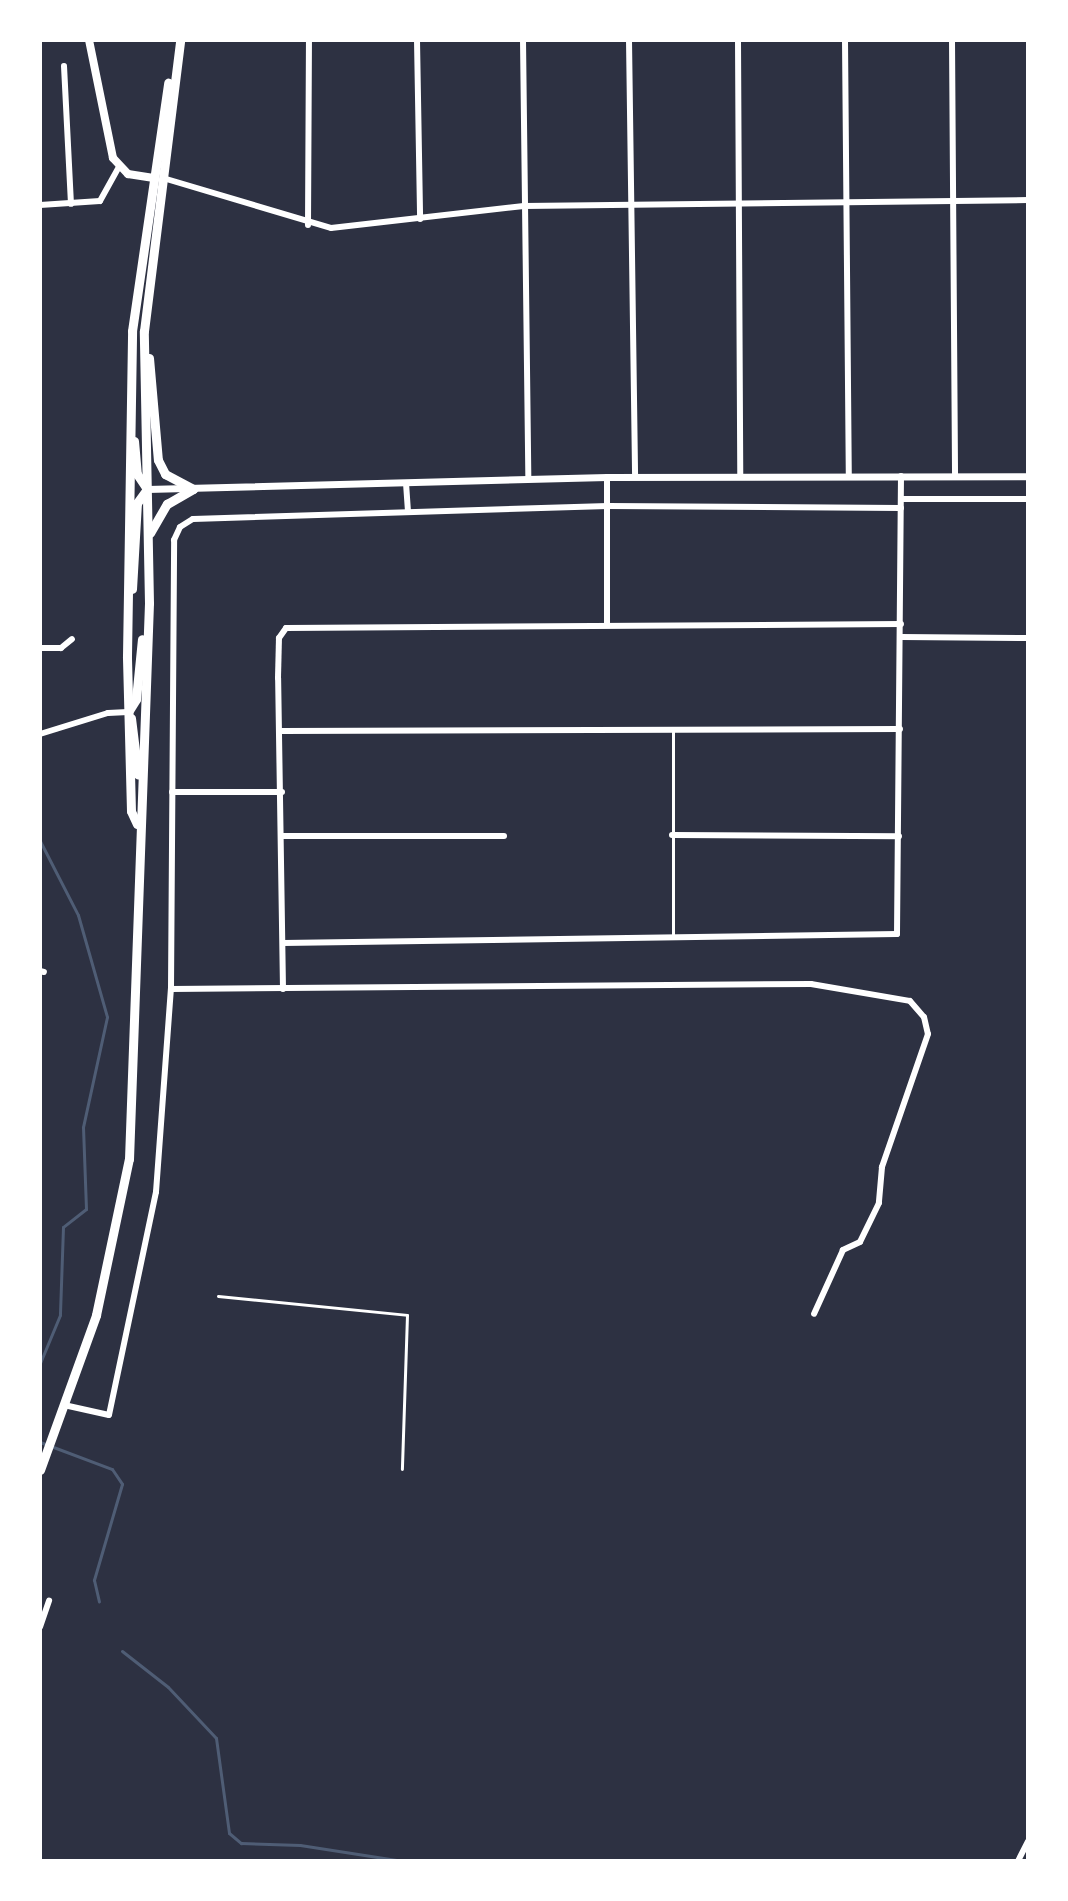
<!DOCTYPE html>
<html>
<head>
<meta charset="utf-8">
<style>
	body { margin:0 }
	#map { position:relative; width:1068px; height:1901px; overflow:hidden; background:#2d3142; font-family:"Archivo Narrow",sans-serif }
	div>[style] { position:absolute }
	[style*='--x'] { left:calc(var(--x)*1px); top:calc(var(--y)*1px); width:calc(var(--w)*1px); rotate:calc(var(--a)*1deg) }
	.stream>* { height:3px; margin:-1.5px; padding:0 1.5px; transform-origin:1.5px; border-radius:1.5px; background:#4f5d75 }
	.service>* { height:3px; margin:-1.5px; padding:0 1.5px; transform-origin:1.5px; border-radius:1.5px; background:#fff }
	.minor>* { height:6px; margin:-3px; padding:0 3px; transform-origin:3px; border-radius:3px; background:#fff }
	.tertiary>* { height:7px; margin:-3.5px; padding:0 3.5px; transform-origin:3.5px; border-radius:3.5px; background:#fff }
	.secondary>* { height:8px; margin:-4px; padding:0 4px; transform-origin:4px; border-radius:4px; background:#fff }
	.primary>* { height:9px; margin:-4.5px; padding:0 4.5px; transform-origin:4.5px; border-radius:4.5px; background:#fff }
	span { translate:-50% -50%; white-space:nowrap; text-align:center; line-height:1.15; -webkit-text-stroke:6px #fff; paint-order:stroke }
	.frame { position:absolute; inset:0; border:42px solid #fff; pointer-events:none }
</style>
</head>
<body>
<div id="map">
	<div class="stream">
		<i style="--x:40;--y:841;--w:83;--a:62.8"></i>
		<i style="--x:78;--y:915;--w:106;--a:74.1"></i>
		<i style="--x:107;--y:1017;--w:113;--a:102.3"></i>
		<i style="--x:83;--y:1127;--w:82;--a:87.9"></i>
		<i style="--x:86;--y:1209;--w:29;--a:142"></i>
		<i style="--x:63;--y:1227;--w:88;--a:92"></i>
		<i style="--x:60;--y:1315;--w:52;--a:112.6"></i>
		<i style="--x:40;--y:1442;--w:77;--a:20.6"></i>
		<i style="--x:112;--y:1469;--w:18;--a:56"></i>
		<i style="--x:122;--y:1484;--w:100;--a:106.3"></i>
		<i style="--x:94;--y:1580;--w:22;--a:77"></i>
		<i style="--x:122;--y:1651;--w:58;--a:38"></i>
		<i style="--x:168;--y:1687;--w:70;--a:46.7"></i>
		<i style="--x:216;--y:1738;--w:96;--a:82.2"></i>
		<i style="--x:229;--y:1833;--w:16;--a:40"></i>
		<i style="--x:241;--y:1843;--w:59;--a:1.9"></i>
		<i style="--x:300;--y:1845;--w:104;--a:8.8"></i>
	</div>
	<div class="service">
		<i style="--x:673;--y:729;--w:208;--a:90"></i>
		<i style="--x:218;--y:1296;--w:190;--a:5.7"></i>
		<i style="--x:407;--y:1315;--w:154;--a:91.9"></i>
	</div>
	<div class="minor">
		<i style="--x:417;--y:40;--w:179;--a:89"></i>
		<i style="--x:523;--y:40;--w:439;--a:89.3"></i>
		<i style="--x:629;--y:40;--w:437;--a:89.2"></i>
		<i style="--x:738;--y:40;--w:437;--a:89.7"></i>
		<i style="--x:845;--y:40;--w:437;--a:89.5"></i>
		<i style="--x:952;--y:40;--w:436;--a:89.6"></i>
		<i style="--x:64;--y:66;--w:138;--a:87.1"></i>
		<i style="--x:163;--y:178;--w:175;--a:16.6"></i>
		<i style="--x:331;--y:228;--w:194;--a:-6.5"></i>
		<i style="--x:524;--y:206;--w:504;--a:-0.68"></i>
		<i style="--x:40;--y:205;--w:60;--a:-3.8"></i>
		<i style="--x:100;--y:201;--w:39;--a:-61"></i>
		<i style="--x:308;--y:225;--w:185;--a:-89.7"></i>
		<i style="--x:607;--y:477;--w:148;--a:90"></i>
		<i style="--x:406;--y:483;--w:29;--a:86"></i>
		<i style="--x:901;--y:499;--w:127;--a:0"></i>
		<i style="--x:901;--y:637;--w:127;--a:0.5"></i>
		<i style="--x:40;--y:648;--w:21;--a:0"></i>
		<i style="--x:61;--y:648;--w:14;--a:-39"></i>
		<i style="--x:282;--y:731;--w:618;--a:-0.19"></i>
		<i style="--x:40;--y:734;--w:71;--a:-17.2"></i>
		<i style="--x:108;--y:713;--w:20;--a:-3"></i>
		<i style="--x:172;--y:792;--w:110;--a:0"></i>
		<i style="--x:672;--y:835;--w:227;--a:0.3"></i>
		<i style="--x:282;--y:836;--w:222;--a:0"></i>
		<i style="--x:283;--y:943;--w:614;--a:-0.84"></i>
		<i style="--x:897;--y:934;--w:458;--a:-89.5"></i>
		<i style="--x:40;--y:971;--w:4;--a:14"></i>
		<i style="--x:171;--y:989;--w:640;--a:-0.45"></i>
		<i style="--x:811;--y:984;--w:100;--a:9.7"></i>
		<i style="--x:910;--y:1001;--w:21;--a:49"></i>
		<i style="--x:924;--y:1017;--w:17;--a:77"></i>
		<i style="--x:928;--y:1034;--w:141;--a:109.1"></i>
		<i style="--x:882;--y:1167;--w:36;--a:95"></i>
		<i style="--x:879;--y:1203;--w:43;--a:116"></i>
		<i style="--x:860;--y:1242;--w:19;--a:155"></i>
		<i style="--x:843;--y:1250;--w:70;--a:114.4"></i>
		<i style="--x:283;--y:989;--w:311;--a:-90.9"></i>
		<i style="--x:278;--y:678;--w:40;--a:-88.6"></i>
		<i style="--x:279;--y:638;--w:12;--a:-55"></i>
		<i style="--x:286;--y:628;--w:615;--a:-0.37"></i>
		<i style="--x:64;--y:1405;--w:46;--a:12.5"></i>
		<i style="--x:109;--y:1415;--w:228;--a:-78.1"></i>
		<i style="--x:156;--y:1192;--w:204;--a:-85.8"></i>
		<i style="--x:171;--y:989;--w:449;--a:-89.6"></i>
		<i style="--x:174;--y:540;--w:14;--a:-65"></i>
		<i style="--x:180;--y:527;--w:15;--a:-32"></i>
		<i style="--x:193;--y:519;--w:415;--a:-1.8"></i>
		<i style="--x:608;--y:506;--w:293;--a:0.4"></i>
		<i style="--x:40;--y:1627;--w:28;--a:-71"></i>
		<i style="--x:1018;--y:1861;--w:22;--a:-63"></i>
	</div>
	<div class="tertiary">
		<i style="--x:147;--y:489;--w:460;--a:-1.5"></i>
		<i style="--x:607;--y:477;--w:421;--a:-0.1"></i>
	</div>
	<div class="secondary">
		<i style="--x:89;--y:40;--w:120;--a:78.5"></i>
		<i style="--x:113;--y:158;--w:22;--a:47"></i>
		<i style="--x:128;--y:174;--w:26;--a:9"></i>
	</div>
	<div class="primary">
		<i style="--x:149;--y:358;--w:102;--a:85"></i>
		<i style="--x:158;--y:460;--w:16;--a:63"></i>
		<i style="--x:165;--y:474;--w:32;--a:28"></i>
		<i style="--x:134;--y:441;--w:33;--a:85"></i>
		<i style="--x:137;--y:474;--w:18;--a:56"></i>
		<i style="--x:150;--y:533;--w:34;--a:-60"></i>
		<i style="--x:167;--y:504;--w:30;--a:-30"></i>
		<i style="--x:132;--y:589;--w:86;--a:-86.7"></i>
		<i style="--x:137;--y:503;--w:17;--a:-54"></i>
		<i style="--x:128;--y:712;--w:15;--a:-58"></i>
		<i style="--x:136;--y:699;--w:60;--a:-84.3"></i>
		<i style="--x:131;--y:718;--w:57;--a:83"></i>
		<i style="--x:137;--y:824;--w:14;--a:-115"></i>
		<i style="--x:131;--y:811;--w:155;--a:-91.5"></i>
		<i style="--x:127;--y:656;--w:325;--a:-89.1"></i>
		<i style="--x:132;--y:331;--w:251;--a:-81.7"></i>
		<i style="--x:40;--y:1470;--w:165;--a:-70.1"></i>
		<i style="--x:96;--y:1315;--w:159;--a:-78.1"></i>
		<i style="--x:129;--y:1159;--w:556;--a:-87.94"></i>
		<i style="--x:149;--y:603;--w:272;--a:-91.1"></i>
		<i style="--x:144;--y:331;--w:293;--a:-82.9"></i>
	</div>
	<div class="frame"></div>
</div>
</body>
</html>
